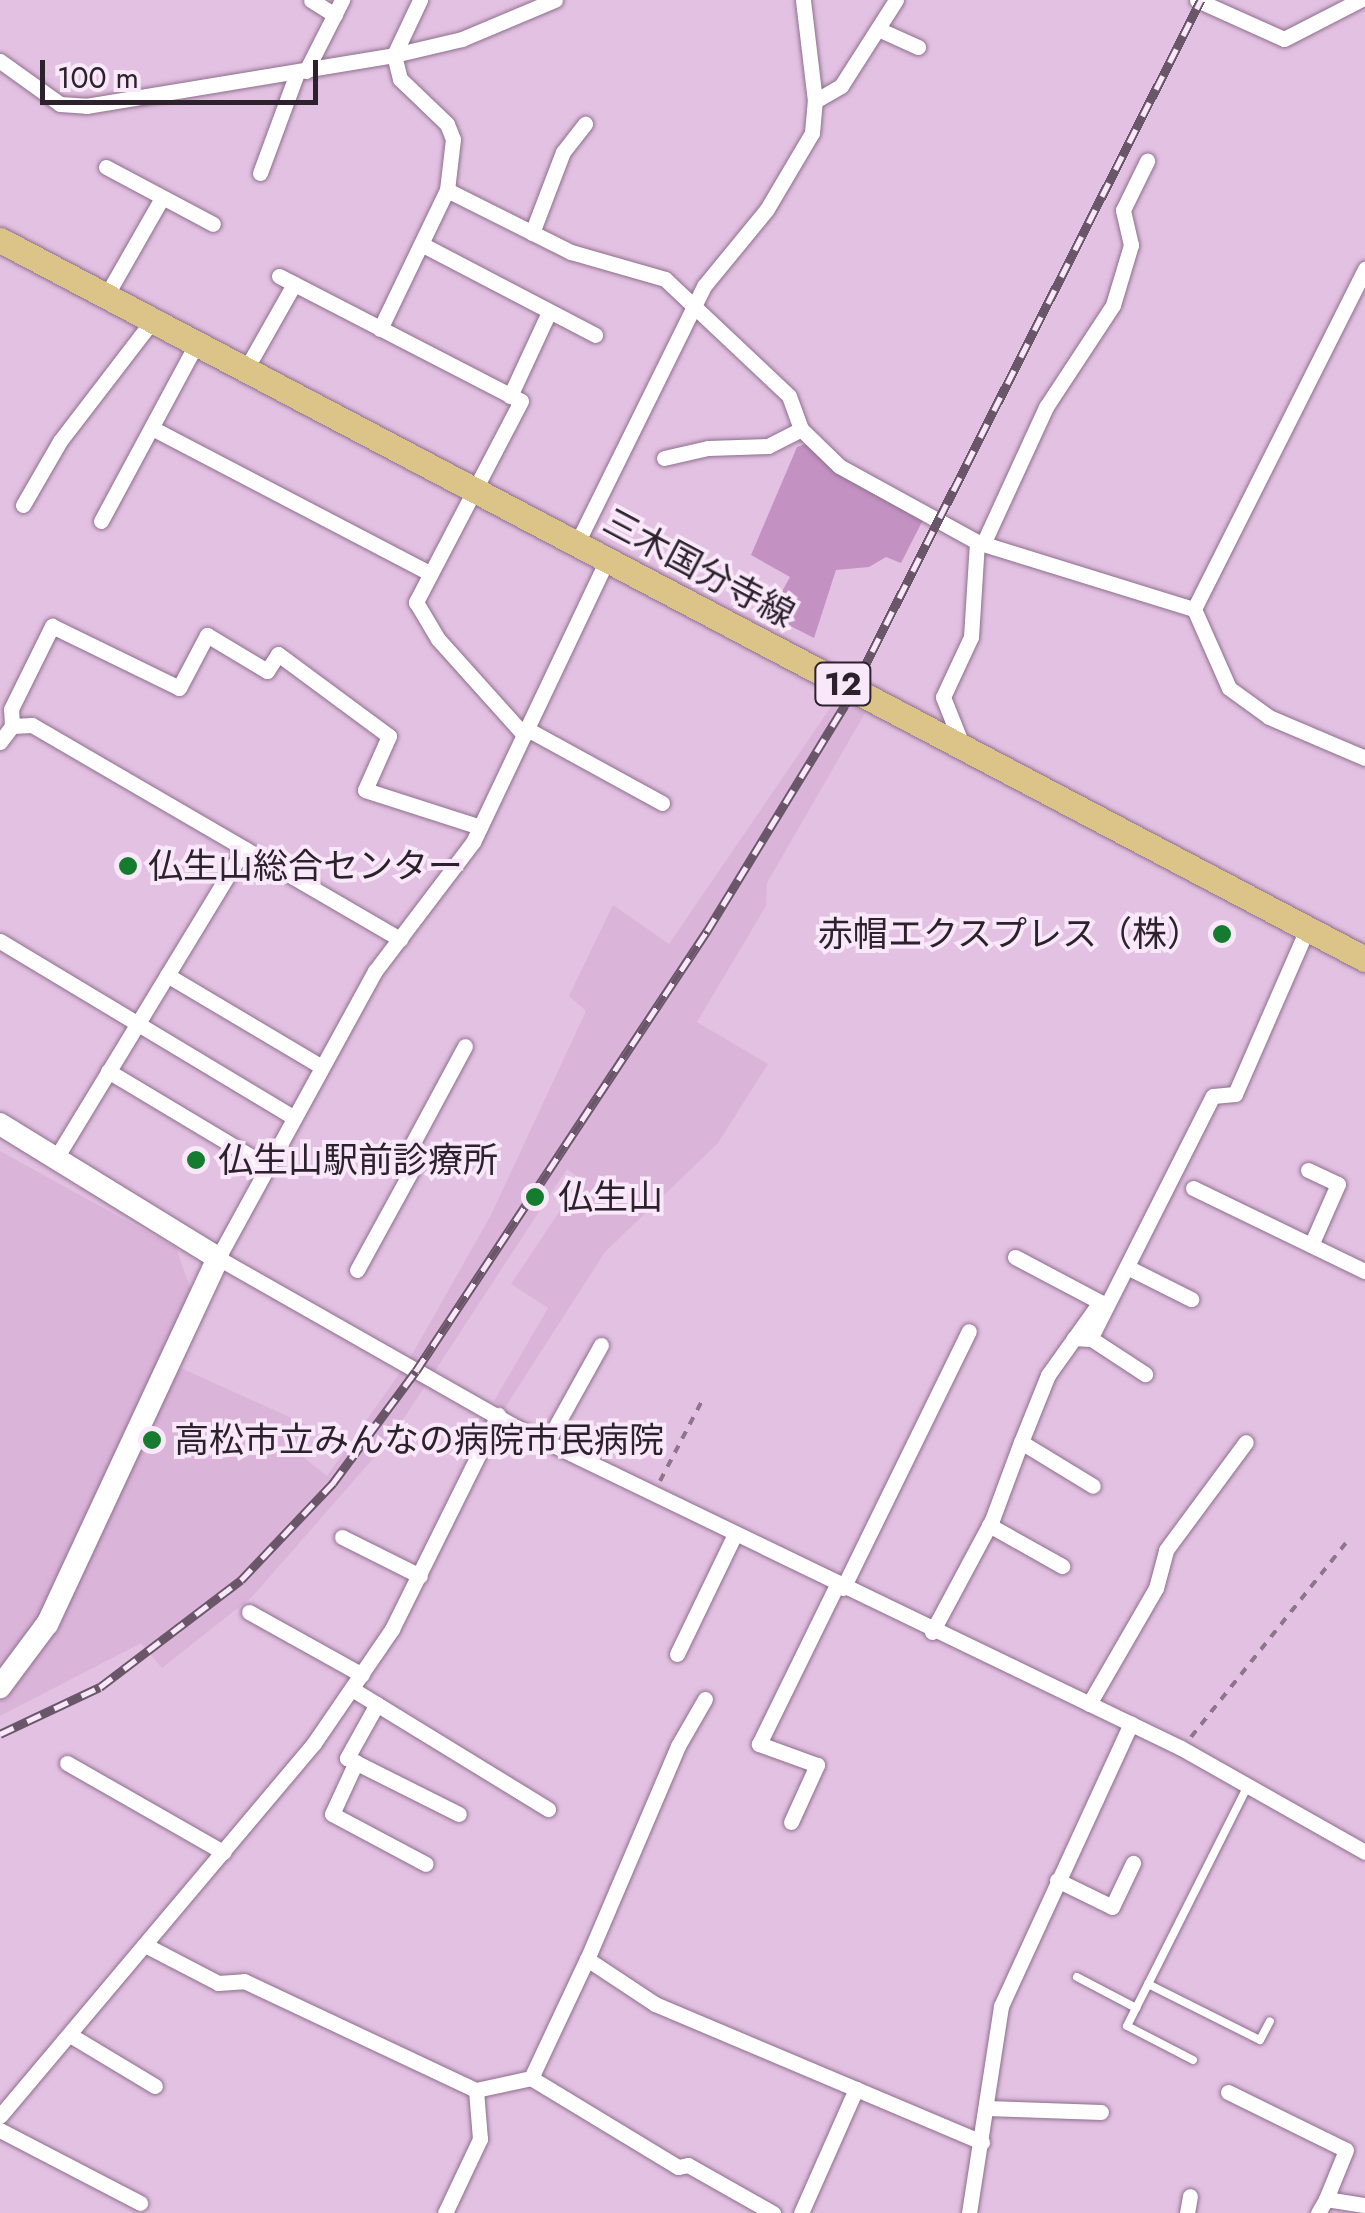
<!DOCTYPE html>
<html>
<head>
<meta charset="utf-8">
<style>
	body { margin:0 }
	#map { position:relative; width:1365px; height:2213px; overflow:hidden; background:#e3c1e2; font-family:Jost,"Noto Sans JP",sans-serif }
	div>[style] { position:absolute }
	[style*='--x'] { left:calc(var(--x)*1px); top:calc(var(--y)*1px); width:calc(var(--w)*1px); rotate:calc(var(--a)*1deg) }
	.built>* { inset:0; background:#dbb4da }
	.green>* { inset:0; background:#c491c3 }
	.path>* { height:4px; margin-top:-2px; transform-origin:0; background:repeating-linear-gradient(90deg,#8d758c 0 8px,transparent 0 16px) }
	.roads { filter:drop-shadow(0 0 2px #8e6f8d) drop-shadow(0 0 2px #8e6f8d) }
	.lane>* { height:8px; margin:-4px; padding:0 4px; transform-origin:4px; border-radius:4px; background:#fff }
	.street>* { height:15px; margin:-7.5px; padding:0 7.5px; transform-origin:7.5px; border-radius:7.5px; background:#fff }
	.secondary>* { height:22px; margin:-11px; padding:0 11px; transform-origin:11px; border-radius:11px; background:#fff }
	.primary>* { height:25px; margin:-12.5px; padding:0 12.5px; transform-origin:12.5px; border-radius:12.5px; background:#dcc488 }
	.rail>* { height:9px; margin-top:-4.5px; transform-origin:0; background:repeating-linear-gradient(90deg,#f9e8f9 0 15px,#6a5669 0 30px); box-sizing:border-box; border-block:2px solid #6a5669 }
	.dots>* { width:28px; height:28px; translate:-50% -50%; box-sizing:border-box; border:5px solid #f9e8f9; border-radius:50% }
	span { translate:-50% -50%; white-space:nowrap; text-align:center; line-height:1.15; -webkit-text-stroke:8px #f9e8f9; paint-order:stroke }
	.shield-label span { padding:2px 8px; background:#f9e8f9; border:2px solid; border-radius:8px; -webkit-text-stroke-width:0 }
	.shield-label { font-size:32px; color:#2d212d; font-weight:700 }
	.street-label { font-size:35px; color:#2d212d }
	.poi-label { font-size:35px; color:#2d212d }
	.left { translate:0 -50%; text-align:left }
	.right { translate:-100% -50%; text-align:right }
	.scale { position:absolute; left:40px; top:60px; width:278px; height:45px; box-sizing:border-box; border:5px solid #2d212d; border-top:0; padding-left:12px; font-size:30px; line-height:35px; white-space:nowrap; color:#2d212d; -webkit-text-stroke:8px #f9e8f9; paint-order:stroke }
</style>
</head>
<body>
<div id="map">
	<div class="built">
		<i style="clip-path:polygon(837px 698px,865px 713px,767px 883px,766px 906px,697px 1022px,768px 1064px,718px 1143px,605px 1252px,504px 1409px,494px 1401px,548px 1308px,511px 1284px,581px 1179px,567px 1169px,391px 1438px,253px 1596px,162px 1668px,141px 1643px,0 1716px,0 1151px,176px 1248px,192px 1293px,161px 1359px,309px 1426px,298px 1453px,327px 1476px,409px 1360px,491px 1215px,586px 1011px,569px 996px,613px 905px,669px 944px)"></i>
	</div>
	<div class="green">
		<i style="clip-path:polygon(808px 443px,923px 520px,901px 563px,886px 557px,869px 567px,836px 570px,814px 638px,769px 615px,790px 577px,751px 555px,797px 447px)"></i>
	</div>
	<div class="path">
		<i style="--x:660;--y:1481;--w:95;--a:-62.4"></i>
		<i style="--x:1191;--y:1737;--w:252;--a:-51.4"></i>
	</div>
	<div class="roads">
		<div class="lane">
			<i style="--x:1077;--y:1977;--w:67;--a:27.7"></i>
			<i style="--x:1148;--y:1984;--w:125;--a:26.6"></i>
			<i style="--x:1260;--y:2040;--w:21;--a:-62"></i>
			<i style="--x:1193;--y:2060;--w:74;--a:-152.7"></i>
			<i style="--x:1127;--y:2026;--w:267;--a:-63.3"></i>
		</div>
		<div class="street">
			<i style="--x:311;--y:0;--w:28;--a:32"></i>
			<i style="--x:1197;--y:0;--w:95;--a:24.1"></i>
			<i style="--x:1284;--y:39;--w:85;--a:-27.2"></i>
			<i style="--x:878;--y:29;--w:44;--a:24.2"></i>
			<i style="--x:0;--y:61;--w:74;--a:35.6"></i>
			<i style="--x:60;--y:104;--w:26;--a:4"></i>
			<i style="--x:86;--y:106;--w:312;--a:-9.4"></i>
			<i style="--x:394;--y:55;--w:70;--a:-13.2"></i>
			<i style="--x:462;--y:39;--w:101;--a:-22.8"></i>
			<i style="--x:306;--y:71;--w:80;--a:-63.1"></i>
			<i style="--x:815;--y:101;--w:30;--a:-30"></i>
			<i style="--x:841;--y:86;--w:102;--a:-57.4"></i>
			<i style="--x:106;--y:167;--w:121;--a:28"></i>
			<i style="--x:260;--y:173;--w:107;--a:-69.7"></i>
			<i style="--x:447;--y:190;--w:139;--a:26.6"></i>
			<i style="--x:571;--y:252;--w:98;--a:16"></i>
			<i style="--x:665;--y:279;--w:170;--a:43.3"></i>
			<i style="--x:789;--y:396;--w:35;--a:70"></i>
			<i style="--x:801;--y:429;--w:53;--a:44.2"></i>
			<i style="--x:839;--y:466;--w:158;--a:28.8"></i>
			<i style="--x:977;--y:542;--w:227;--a:17.2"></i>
			<i style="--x:1194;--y:609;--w:86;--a:66.1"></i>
			<i style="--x:1229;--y:688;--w:49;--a:35.9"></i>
			<i style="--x:1269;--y:717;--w:104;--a:23.1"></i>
			<i style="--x:532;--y:233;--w:87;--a:-69.1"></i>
			<i style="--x:563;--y:152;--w:36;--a:-52"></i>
			<i style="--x:425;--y:246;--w:192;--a:27.6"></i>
			<i style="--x:279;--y:276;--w:272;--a:27.3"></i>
			<i style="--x:521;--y:401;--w:227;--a:117.6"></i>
			<i style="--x:416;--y:602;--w:43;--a:59.3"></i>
			<i style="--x:438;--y:639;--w:129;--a:48.1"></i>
			<i style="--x:106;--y:296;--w:113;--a:-60.3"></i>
			<i style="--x:380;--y:329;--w:154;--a:-64.3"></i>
			<i style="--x:447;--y:190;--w:51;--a:-83.3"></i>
			<i style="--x:453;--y:139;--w:16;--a:-112"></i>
			<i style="--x:447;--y:124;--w:65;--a:-136.2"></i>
			<i style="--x:400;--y:79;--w:25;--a:-104"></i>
			<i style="--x:394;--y:55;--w:61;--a:-64.7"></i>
			<i style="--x:246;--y:369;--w:98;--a:-60.5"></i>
			<i style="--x:510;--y:396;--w:93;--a:-65.1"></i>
			<i style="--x:154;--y:429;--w:310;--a:27.6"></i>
			<i style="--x:664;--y:458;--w:45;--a:-12.8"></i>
			<i style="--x:708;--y:448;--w:60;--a:-1.9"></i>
			<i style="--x:768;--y:446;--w:37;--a:-27"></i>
			<i style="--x:23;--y:505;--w:74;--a:-60"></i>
			<i style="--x:60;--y:441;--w:153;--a:-52.5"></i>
			<i style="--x:101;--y:521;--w:202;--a:-61.7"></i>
			<i style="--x:577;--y:543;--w:287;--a:-63.7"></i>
			<i style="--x:704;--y:286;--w:99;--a:-50.7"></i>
			<i style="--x:767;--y:209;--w:88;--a:-59.4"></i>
			<i style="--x:812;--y:133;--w:32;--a:-85"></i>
			<i style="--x:815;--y:101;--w:102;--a:-96.8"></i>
			<i style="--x:983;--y:544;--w:151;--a:-65.3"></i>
			<i style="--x:1046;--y:407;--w:122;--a:-56.7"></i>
			<i style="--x:1113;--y:305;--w:63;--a:-73.3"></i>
			<i style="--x:1131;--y:245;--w:36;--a:-103"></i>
			<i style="--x:1123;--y:210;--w:55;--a:-63.9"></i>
			<i style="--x:607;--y:560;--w:312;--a:115.4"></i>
			<i style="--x:473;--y:842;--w:162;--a:127.2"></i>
			<i style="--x:375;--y:971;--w:327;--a:118.7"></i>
			<i style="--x:218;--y:1258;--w:343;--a:29.6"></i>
			<i style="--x:516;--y:1427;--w:738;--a:25.77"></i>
			<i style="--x:1181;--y:1748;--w:211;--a:29.5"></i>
			<i style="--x:1194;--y:609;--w:381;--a:-63.3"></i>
			<i style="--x:12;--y:726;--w:17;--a:-93"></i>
			<i style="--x:11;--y:709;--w:93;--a:-63.7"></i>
			<i style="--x:52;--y:626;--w:141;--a:26"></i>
			<i style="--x:179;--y:688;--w:60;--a:-62.2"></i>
			<i style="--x:207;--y:635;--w:70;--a:31"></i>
			<i style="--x:267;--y:671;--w:20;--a:-57"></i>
			<i style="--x:278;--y:654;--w:138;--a:36.5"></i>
			<i style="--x:389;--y:736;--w:59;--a:114"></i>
			<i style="--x:365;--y:790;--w:121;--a:17.8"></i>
			<i style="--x:527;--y:729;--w:154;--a:28.7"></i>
			<i style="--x:0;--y:742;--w:20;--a:-53"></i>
			<i style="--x:12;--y:726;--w:20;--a:-3"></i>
			<i style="--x:32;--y:725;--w:426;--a:30.2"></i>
			<i style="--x:963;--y:747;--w:54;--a:-111.8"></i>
			<i style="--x:943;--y:697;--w:66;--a:-65"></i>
			<i style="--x:971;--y:637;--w:95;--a:-86.4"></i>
			<i style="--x:0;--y:941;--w:343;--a:31"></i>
			<i style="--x:167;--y:975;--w:180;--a:30.7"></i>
			<i style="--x:108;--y:1071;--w:185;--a:30.9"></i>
			<i style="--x:56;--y:1158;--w:362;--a:-58.7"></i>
			<i style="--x:1308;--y:1170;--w:33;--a:25"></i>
			<i style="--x:1338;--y:1184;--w:64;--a:113.8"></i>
			<i style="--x:1193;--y:1188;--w:191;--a:25.8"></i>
			<i style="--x:1015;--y:1257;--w:96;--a:27.9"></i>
			<i style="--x:1100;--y:1302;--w:90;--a:125.5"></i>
			<i style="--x:1048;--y:1375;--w:72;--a:111.9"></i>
			<i style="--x:1127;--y:1267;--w:72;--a:26.6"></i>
			<i style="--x:357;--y:1270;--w:121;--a:-61.3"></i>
			<i style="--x:415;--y:1164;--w:15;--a:-113"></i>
			<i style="--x:409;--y:1150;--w:118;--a:-61.7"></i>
			<i style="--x:1074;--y:1338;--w:16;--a:4"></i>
			<i style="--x:1090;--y:1339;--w:272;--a:-63.2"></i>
			<i style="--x:1213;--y:1096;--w:22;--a:-5"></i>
			<i style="--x:1235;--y:1094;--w:180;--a:-66.4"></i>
			<i style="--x:1090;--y:1338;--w:66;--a:33.2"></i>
			<i style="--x:547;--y:1442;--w:111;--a:-60.9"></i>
			<i style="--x:989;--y:1525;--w:84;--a:29.3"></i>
			<i style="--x:342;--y:1537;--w:87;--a:26.6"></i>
			<i style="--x:843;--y:1588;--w:286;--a:-63.9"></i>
			<i style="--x:249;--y:1612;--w:129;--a:29.1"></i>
			<i style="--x:932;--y:1632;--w:127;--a:-61.8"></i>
			<i style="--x:992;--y:1520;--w:83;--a:-69.6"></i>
			<i style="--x:1021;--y:1442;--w:84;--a:31.4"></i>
			<i style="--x:677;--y:1654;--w:133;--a:-64.2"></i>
			<i style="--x:352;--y:1689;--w:230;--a:31.5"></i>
			<i style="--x:705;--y:1699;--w:54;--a:119.9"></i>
			<i style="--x:678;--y:1746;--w:232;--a:113.1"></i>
			<i style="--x:587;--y:1959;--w:82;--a:33.5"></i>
			<i style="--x:655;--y:2004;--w:355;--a:22.9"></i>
			<i style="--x:377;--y:1704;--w:62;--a:119.1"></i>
			<i style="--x:347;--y:1758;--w:125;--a:26.6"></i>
			<i style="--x:1089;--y:1704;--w:134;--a:-60"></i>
			<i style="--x:1156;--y:1588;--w:39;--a:-75"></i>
			<i style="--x:1166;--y:1550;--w:134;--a:-53.5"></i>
			<i style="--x:356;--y:1762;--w:57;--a:114.8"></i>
			<i style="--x:332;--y:1814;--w:106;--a:28"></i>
			<i style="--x:67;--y:1763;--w:180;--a:29.7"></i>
			<i style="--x:791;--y:1822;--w:63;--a:-65.5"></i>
			<i style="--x:817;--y:1765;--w:62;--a:-160.1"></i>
			<i style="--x:759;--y:1744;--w:177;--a:-63.9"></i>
			<i style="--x:1057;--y:1880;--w:61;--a:26.1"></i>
			<i style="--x:1112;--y:1907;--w:49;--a:-64.5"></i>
			<i style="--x:147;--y:1946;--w:80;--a:27.5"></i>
			<i style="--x:218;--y:1983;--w:26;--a:-4"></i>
			<i style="--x:244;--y:1981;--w:256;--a:25.2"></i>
			<i style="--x:476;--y:2090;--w:56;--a:-12.3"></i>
			<i style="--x:587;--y:1959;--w:132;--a:115.2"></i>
			<i style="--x:531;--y:2078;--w:172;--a:31.2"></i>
			<i style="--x:678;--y:2167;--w:10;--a:-11"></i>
			<i style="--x:688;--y:2165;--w:98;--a:29.5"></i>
			<i style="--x:70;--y:2035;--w:99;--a:31"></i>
			<i style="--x:1228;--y:2092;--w:131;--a:26.2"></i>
			<i style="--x:1346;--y:2150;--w:53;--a:112.2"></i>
			<i style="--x:987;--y:2108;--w:114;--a:2"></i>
			<i style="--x:0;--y:2116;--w:488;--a:-49.9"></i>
			<i style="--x:314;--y:1743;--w:138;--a:-55.6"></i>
			<i style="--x:392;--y:1629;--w:239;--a:-63.6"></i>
			<i style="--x:0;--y:2130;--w:158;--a:27.5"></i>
			<i style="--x:445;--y:2213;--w:82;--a:-64.7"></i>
			<i style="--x:480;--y:2139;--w:49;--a:-94.7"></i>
			<i style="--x:801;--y:2213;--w:136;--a:-66.1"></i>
			<i style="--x:969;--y:2213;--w:209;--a:-81.2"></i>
			<i style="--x:1001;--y:2006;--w:311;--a:-65.3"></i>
			<i style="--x:1187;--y:2213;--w:17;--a:-80"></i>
			<i style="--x:1318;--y:2213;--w:16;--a:-60"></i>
			<i style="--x:1326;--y:2199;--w:39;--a:9"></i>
		</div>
		<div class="secondary">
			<i style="--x:0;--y:1124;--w:256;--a:31.6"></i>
			<i style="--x:218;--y:1258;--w:404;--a:115"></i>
			<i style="--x:47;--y:1624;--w:79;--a:126.7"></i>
		</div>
		<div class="primary">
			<i style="--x:0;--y:240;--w:1543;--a:27.78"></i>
		</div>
	</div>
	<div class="rail">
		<i style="--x:0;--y:1734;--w:110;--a:-25.2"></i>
		<i style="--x:100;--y:1687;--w:177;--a:-37.2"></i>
		<i style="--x:241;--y:1580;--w:134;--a:-46.5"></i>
		<i style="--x:333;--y:1483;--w:139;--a:-53.5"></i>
		<i style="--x:416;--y:1371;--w:528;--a:-56.52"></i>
		<i style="--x:707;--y:931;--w:265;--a:-58.6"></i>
		<i style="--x:845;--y:705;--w:790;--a:-63.21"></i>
	</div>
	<div class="dots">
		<i style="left:128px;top:866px;background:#157c2f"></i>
		<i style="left:1222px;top:934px;background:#157c2f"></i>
		<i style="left:196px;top:1160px;background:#157c2f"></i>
		<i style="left:535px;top:1197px;background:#157c2f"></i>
		<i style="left:152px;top:1440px;background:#157c2f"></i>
	</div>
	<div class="shield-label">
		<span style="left:843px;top:684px">12</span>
	</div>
	<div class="street-label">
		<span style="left:699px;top:568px;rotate:28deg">三木国分寺線</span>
	</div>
	<div class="poi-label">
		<span class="left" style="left:148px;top:866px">仏生山総合センター</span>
		<span class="right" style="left:1202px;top:934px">赤帽エクスプレス（株）</span>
		<span class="left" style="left:218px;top:1160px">仏生山駅前診療所</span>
		<span class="left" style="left:558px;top:1197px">仏生山</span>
		<span class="left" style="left:174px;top:1440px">高松市立みんなの病院市民病院</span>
	</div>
	<div class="scale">100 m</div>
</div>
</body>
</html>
